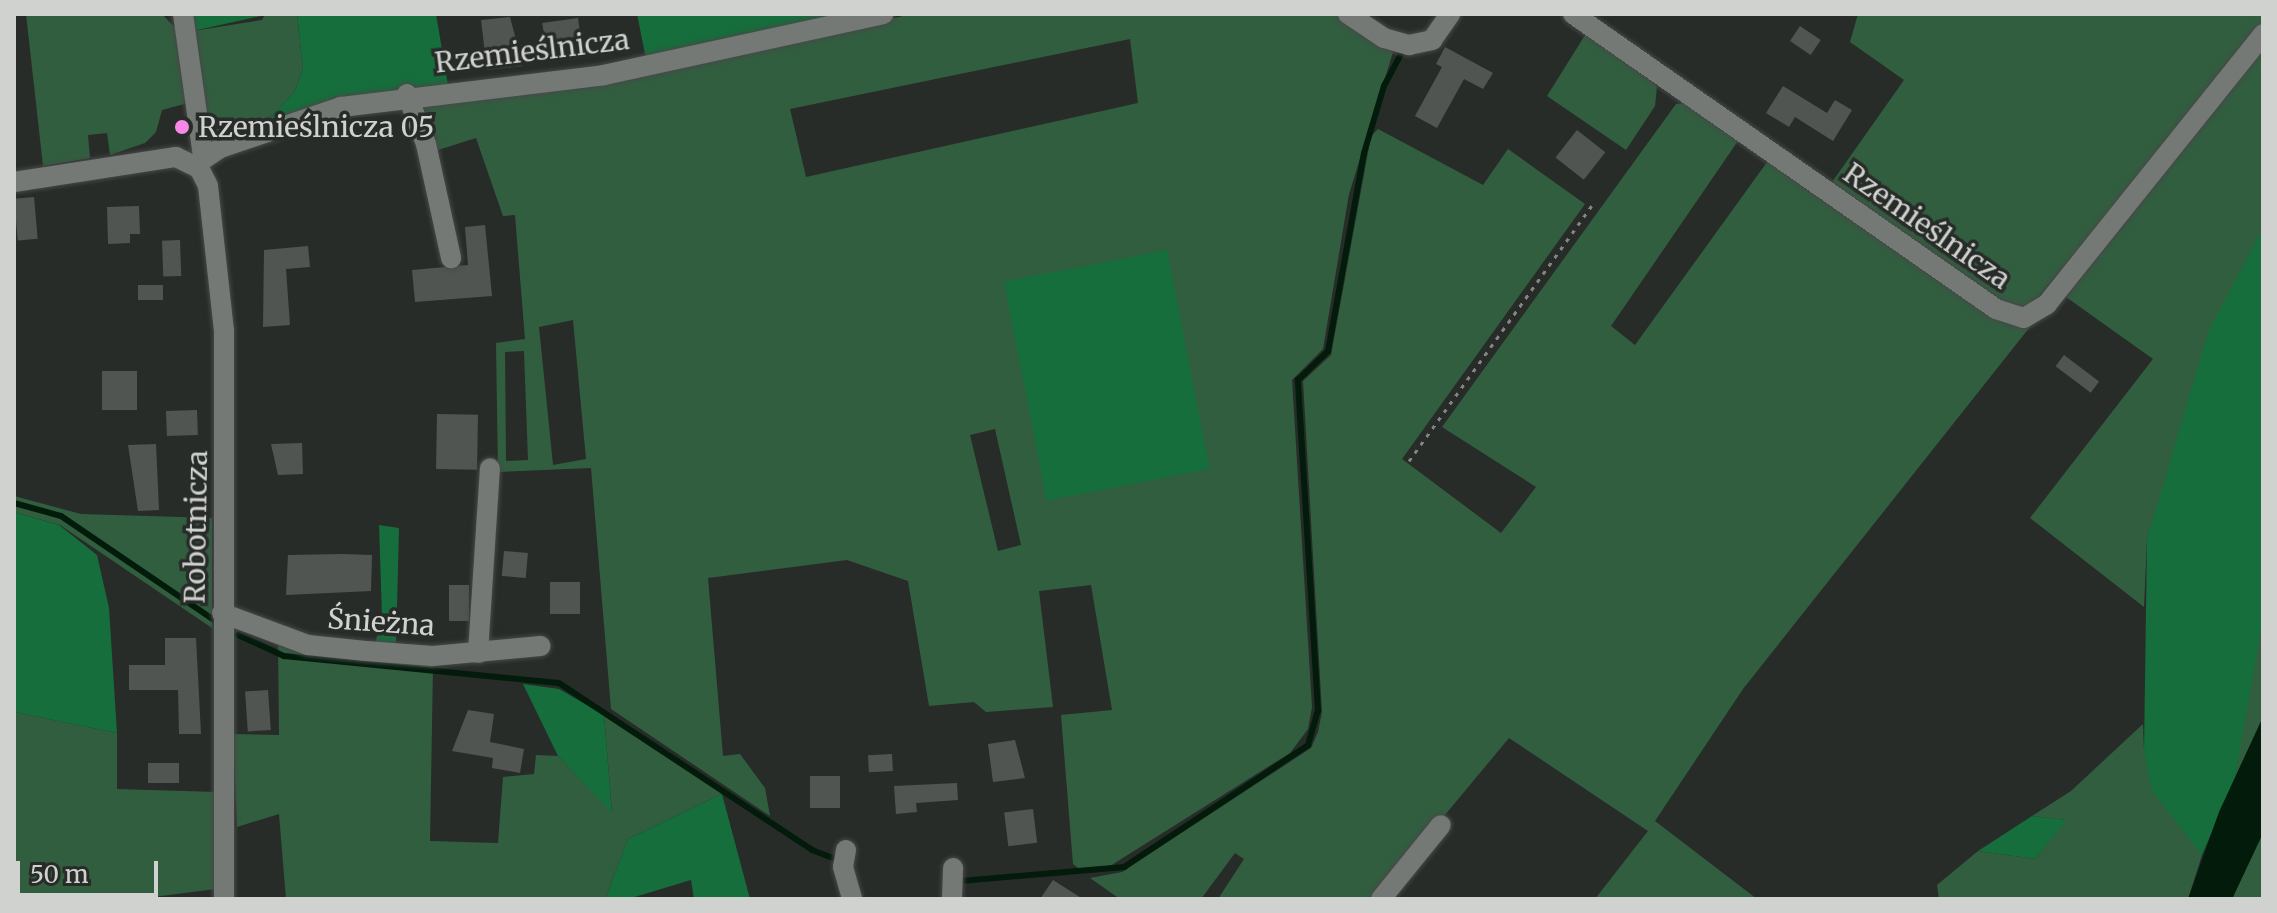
<!DOCTYPE html>
<html>
<head>
<meta charset="utf-8">
<style>
	body { margin:0 }
	#map { position:relative; width:2277px; height:913px; overflow:hidden; background:#282c29; font-family:Merriweather,serif }
	div>[style] { position:absolute }
	[style*='--x'] { left:calc(var(--x)*1px); top:calc(var(--y)*1px); width:calc(var(--w)*1px); rotate:calc(var(--a)*1deg) }
	.green>* { inset:0; background:#325e40 }
	.forest>* { inset:0; background:#166e3c; transform-origin:0 0 }
	.water>* { inset:0; background:#021b0b }
	.stream>* { height:6px; margin:-3px; padding:0 3px; transform-origin:3px; border-radius:3px; background:#021b0b }
	.building>* { inset:0; background:#515552; transform-origin:0 0 }
	.path>* { height:3px; margin-top:-1.5px; transform-origin:0; background:repeating-linear-gradient(90deg,#838684 0 4px,transparent 0 10px) }
	.roads { filter:drop-shadow(0 0 2px #464947) drop-shadow(0 0 2px #464947) }
	.minor>* { height:20px; margin:-10px; padding:0 10px; transform-origin:10px; border-radius:10px; background:#757976 }
	.dots>* { width:22px; height:22px; translate:-50% -50%; box-sizing:border-box; border:4px solid #282c29; border-radius:50% }
	span { translate:-50% -50%; white-space:nowrap; text-align:center; line-height:1.15; -webkit-text-stroke:7px #282c29; paint-order:stroke }
	.street-label { font-size:28px; color:#d0d2d0 }
	.poi-label { font-size:28px; color:#d0d2d0 }
	.left { translate:0 -50%; text-align:left }
	.frame { position:absolute; inset:0; border:16px solid #d0d2d0; pointer-events:none }
	.scale { position:absolute; left:16px; top:861px; width:142px; height:36px; box-sizing:border-box; border:4px solid #d0d2d0; border-top:0; padding-left:10px; font-size:24px; line-height:28px; white-space:nowrap; color:#d0d2d0; -webkit-text-stroke:6px #282c29; paint-order:stroke }
</style>
</head>
<body>
<div id="map">
	<div class="green">
		<i style="clip-path:polygon(26px 14px,162px 14px,181px 34px,189px 96px,184px 104px,162px 110px,156px 132px,145px 143px,110px 155px,107px 133px,88px 135px,90px 158px,43px 166px)"></i>
		<i style="clip-path:polygon(265px 14px,297px 14px,303px 69px,295px 91px,259px 130px,214px 141px,207px 134px,193px 31px,262px 20px)"></i>
		<i style="clip-path:polygon(evenodd,912px 14px,1338px 14px,1394px 49px,1349px 194px,1323px 349px,1292px 380px,1312px 707px,1308px 729px,1290px 753px,1110px 866px,1082px 871px,1073px 864px,1061px 715px,1112px 710px,1091px 585px,1039px 591px,1053px 707px,986px 712px,974px 702px,929px 706px,908px 581px,847px 560px,708px 578px,723px 756px,740px 754px,765px 788px,770px 816px,611px 709px,591px 468px,498px 472px,496px 343px,525px 339px,515px 215px,503px 216px,476px 138px,438px 150px,421px 99px,628px 77px,912px 14px,1130px 39px,1138px 103px,806px 177px,790px 109px,1130px 39px,912px 14px,573px 320px,586px 459px,553px 465px,539px 327px,573px 320px,912px 14px,524px 351px,528px 460px,506px 461px,505px 352px,524px 351px,912px 14px,995px 429px,1021px 545px,998px 551px,970px 435px,995px 429px)"></i>
		<i style="clip-path:polygon(1858px 14px,2263px 14px,2263px 26px,2029px 308px,2003px 307px,1830px 185px,1904px 80px,1850px 42px)"></i>
		<i style="clip-path:polygon(1587px 32px,1657px 86px,1655px 106px,1626px 150px,1547px 96px)"></i>
		<i style="clip-path:polygon(2263px 50px,2263px 228px,2147px 539px,2144px 607px,2030px 518px,2153px 359px,2066px 297px)"></i>
		<i style="clip-path:polygon(1685px 103px,1740px 138px,1611px 326px,1635px 345px,1770px 158px,2033px 323px,1743px 689px,1655px 821px,1757px 899px,1595px 899px,1648px 831px,1509px 738px,1375px 899px,1218px 899px,1244px 859px,1235px 853px,1201px 899px,1120px 899px,1090px 878px,1122px 872px,1311px 748px,1318px 732px,1322px 712px,1303px 381px,1331px 355px,1371px 136px,1378px 129px,1483px 185px,1508px 149px,1585px 204px,1402px 459px,1501px 533px,1536px 487px,1442px 427px,1676px 104px)"></i>
		<i style="clip-path:polygon(14px 496px,81px 514px,212px 518px,212px 628px,60px 525px,14px 512px)"></i>
		<i style="clip-path:polygon(2263px 618px,2263px 717px,2235px 778px,2249px 673px)"></i>
		<i style="clip-path:polygon(278px 639px,433px 666px,430px 841px,498px 843px,503px 777px,534px 774px,536px 755px,558px 756px,612px 812px,604px 715px,722px 794px,628px 839px,605px 899px,286px 899px,279px 814px,237px 827px,233px 734px,279px 735px)"></i>
		<i style="clip-path:polygon(14px 712px,117px 733px,117px 789px,216px 792px,216px 889px,137px 899px,14px 899px)"></i>
		<i style="clip-path:polygon(2143px 724px,2144px 752px,2202px 855px,2188px 899px,1939px 899px,1937px 885px,1978px 851px,2035px 859px,2066px 820px,2032px 816px,2071px 791px)"></i>
		<i style="clip-path:polygon(2263px 833px,2263px 899px,2232px 899px)"></i>
	</div>
	<div class="forest">
		<i style="clip-path:polygon(193px 14px,265px 14px,265px 15px,193px 31px)"></i>
		<i style="clip-path:polygon(297px 14px,436px 14px,448px 85px,358px 98px,259px 130px,295px 91px,303px 69px)"></i>
		<i style="clip-path:polygon(637px 14px,841px 14px,646px 59px)"></i>
		<i style="clip-path:polygon(2263px 228px,2263px 618px,2235px 778px,2202px 855px,2152px 791px,2144px 752px,2147px 539px,2209px 330px)"></i>
		<i style="left:1167px;top:250px;width:223px;height:166px;rotate:79deg"></i>
		<i style="clip-path:polygon(14px 512px,59px 525px,97px 555px,109px 608px,117px 733px,14px 712px)"></i>
		<i style="clip-path:polygon(379px 525px,399px 528px,396px 646px,374px 648px,382px 617px)"></i>
		<i style="clip-path:polygon(523px 684px,559px 689px,604px 715px,612px 813px,558px 756px)"></i>
		<i style="clip-path:polygon(722px 794px,750px 899px,694px 899px,691px 880px,628px 899px,605px 899px,628px 839px)"></i>
		<i style="clip-path:polygon(2032px 816px,2067px 820px,2035px 859px,1978px 851px)"></i>
	</div>
	<div class="water">
		<i style="clip-path:polygon(2263px 717px,2263px 833px,2232px 899px,2188px 899px,2219px 812px)"></i>
	</div>
	<div class="stream">
		<i style="--x:14;--y:503;--w:49;--a:15.5"></i>
		<i style="--x:61;--y:516;--w:185;--a:34.2"></i>
		<i style="--x:238;--y:635;--w:51;--a:24.5"></i>
		<i style="--x:284;--y:656;--w:276;--a:5.6"></i>
		<i style="--x:559;--y:683;--w:303;--a:33.4"></i>
		<i style="--x:812;--y:850;--w:30;--a:21"></i>
		<i style="--x:961;--y:881;--w:164;--a:-4.9"></i>
		<i style="--x:1124;--y:867;--w:221;--a:-33.5"></i>
		<i style="--x:1308;--y:745;--w:36;--a:-74"></i>
		<i style="--x:1318;--y:710;--w:331;--a:-93.5"></i>
		<i style="--x:1298;--y:380;--w:42;--a:-44"></i>
		<i style="--x:1328;--y:351;--w:201;--a:-79.7"></i>
		<i style="--x:1364;--y:153;--w:70;--a:-73.4"></i>
		<i style="--x:1384;--y:86;--w:40;--a:-62"></i>
	</div>
	<div class="building">
		<i style="clip-path:polygon(510px 17px,523px 66px,487px 70px,481px 20px)"></i>
		<i style="left:578px;top:18px;width:28px;height:36px;rotate:82deg"></i>
		<i style="left:1800px;top:26px;width:25px;height:18px;rotate:34deg"></i>
		<i style="clip-path:polygon(1445px 47px,1493px 73px,1483px 89px,1464px 79px,1437px 128px,1415px 116px,1442px 67px,1436px 64px)"></i>
		<i style="clip-path:polygon(1783px 86px,1827px 113px,1835px 100px,1852px 110px,1833px 141px,1795px 117px,1789px 127px,1766px 113px)"></i>
		<i style="left:1577px;top:130px;width:36px;height:35px;rotate:38deg"></i>
		<i style="left:34px;top:197px;width:42px;height:20px;rotate:85deg"></i>
		<i style="clip-path:polygon(139px 206px,140px 234px,130px 234px,130px 243px,108px 244px,107px 207px)"></i>
		<i style="clip-path:polygon(485px 225px,492px 296px,415px 302px,412px 270px,468px 265px,465px 227px)"></i>
		<i style="left:180px;top:240px;width:36px;height:18px;rotate:88deg"></i>
		<i style="clip-path:polygon(308px 246px,310px 267px,286px 269px,290px 325px,263px 327px,264px 250px)"></i>
		<i style="left:138px;top:285px;width:25px;height:15px"></i>
		<i style="left:2064px;top:355px;width:44px;height:14px;rotate:37deg"></i>
		<i style="left:102px;top:371px;width:35px;height:39px"></i>
		<i style="left:197px;top:410px;width:25px;height:31px;rotate:88deg"></i>
		<i style="left:437px;top:414px;width:41px;height:55px;rotate:1deg"></i>
		<i style="clip-path:polygon(302px 443px,303px 474px,278px 475px,271px 444px)"></i>
		<i style="clip-path:polygon(156px 444px,159px 510px,138px 511px,128px 445px)"></i>
		<i style="left:504px;top:551px;width:24px;height:25px;rotate:5deg"></i>
		<i style="clip-path:polygon(342px 554px,372px 555px,371px 591px,286px 595px,288px 555px)"></i>
		<i style="left:550px;top:582px;width:30px;height:32px"></i>
		<i style="left:449px;top:585px;width:20px;height:36px"></i>
		<i style="clip-path:polygon(165px 638px,196px 638px,201px 734px,179px 734px,178px 690px,129px 690px,129px 665px,165px 665px)"></i>
		<i style="left:268px;top:690px;width:40px;height:23px;rotate:86deg"></i>
		<i style="clip-path:polygon(468px 710px,494px 714px,490px 742px,524px 749px,520px 773px,492px 768px,493px 758px,452px 751px)"></i>
		<i style="clip-path:polygon(1015px 740px,1025px 778px,993px 782px,988px 744px)"></i>
		<i style="left:892px;top:754px;width:17px;height:24px;rotate:87deg"></i>
		<i style="left:148px;top:763px;width:31px;height:20px"></i>
		<i style="left:810px;top:776px;width:30px;height:32px"></i>
		<i style="clip-path:polygon(957px 783px,958px 800px,916px 803px,917px 812px,896px 814px,894px 786px)"></i>
		<i style="left:1033px;top:809px;width:34px;height:29px;rotate:83deg"></i>
		<i style="clip-path:polygon(1053px 880px,1083px 899px,1040px 899px)"></i>
	</div>
	<div class="path">
		<i style="--x:1409;--y:461;--w:317;--a:-54.4"></i>
	</div>
	<div class="roads">
		<div class="minor">
			<i style="--x:183;--y:14;--w:144;--a:82"></i>
			<i style="--x:1348;--y:14;--w:43;--a:33.7"></i>
			<i style="--x:1384;--y:38;--w:26;--a:16"></i>
			<i style="--x:1409;--y:45;--w:24;--a:-12"></i>
			<i style="--x:1432;--y:40;--w:32;--a:-55"></i>
			<i style="--x:1573;--y:14;--w:516;--a:34.89"></i>
			<i style="--x:1996;--y:309;--w:29;--a:18"></i>
			<i style="--x:2024;--y:318;--w:27;--a:-31"></i>
			<i style="--x:2047;--y:304;--w:346;--a:-51.3"></i>
			<i style="--x:407;--y:94;--w:53;--a:69.2"></i>
			<i style="--x:426;--y:144;--w:117;--a:77.6"></i>
			<i style="--x:195;--y:165;--w:30;--a:-34"></i>
			<i style="--x:220;--y:148;--w:128;--a:-18.7"></i>
			<i style="--x:341;--y:107;--w:265;--a:-6.9"></i>
			<i style="--x:604;--y:75;--w:286;--a:-12.3"></i>
			<i style="--x:14;--y:182;--w:164;--a:-8.8"></i>
			<i style="--x:176;--y:157;--w:25;--a:26"></i>
			<i style="--x:199;--y:168;--w:20;--a:63"></i>
			<i style="--x:208;--y:186;--w:145;--a:83.7"></i>
			<i style="--x:224;--y:330;--w:569;--a:90"></i>
			<i style="--x:222;--y:613;--w:92;--a:20.4"></i>
			<i style="--x:308;--y:645;--w:58;--a:5.9"></i>
			<i style="--x:366;--y:651;--w:67;--a:4.3"></i>
			<i style="--x:433;--y:656;--w:108;--a:-5.3"></i>
			<i style="--x:478;--y:653;--w:185;--a:-86.3"></i>
			<i style="--x:846;--y:850;--w:17;--a:100"></i>
			<i style="--x:843;--y:867;--w:33;--a:74"></i>
			<i style="--x:952;--y:899;--w:31;--a:-88"></i>
			<i style="--x:1381;--y:899;--w:95;--a:-51"></i>
		</div>
	</div>
	<div class="dots">
		<i style="left:182px;top:127px;background:#f987e8"></i>
	</div>
	<div class="street-label">
		<span style="left:532px;top:51px;rotate:-7deg">Rzemieślnicza</span>
		<span style="left:1927px;top:226px;rotate:35deg">Rzemieślnicza</span>
		<span style="left:196px;top:527px;rotate:-89deg">Robotnicza</span>
		<span style="left:381px;top:622px;rotate:4deg">Śnieżna</span>
	</div>
	<div class="poi-label">
		<span class="left" style="left:198px;top:127px">Rzemieślnicza 05</span>
	</div>
	<div class="frame"></div>
	<div class="scale">50 m</div>
</div>
</body>
</html>
